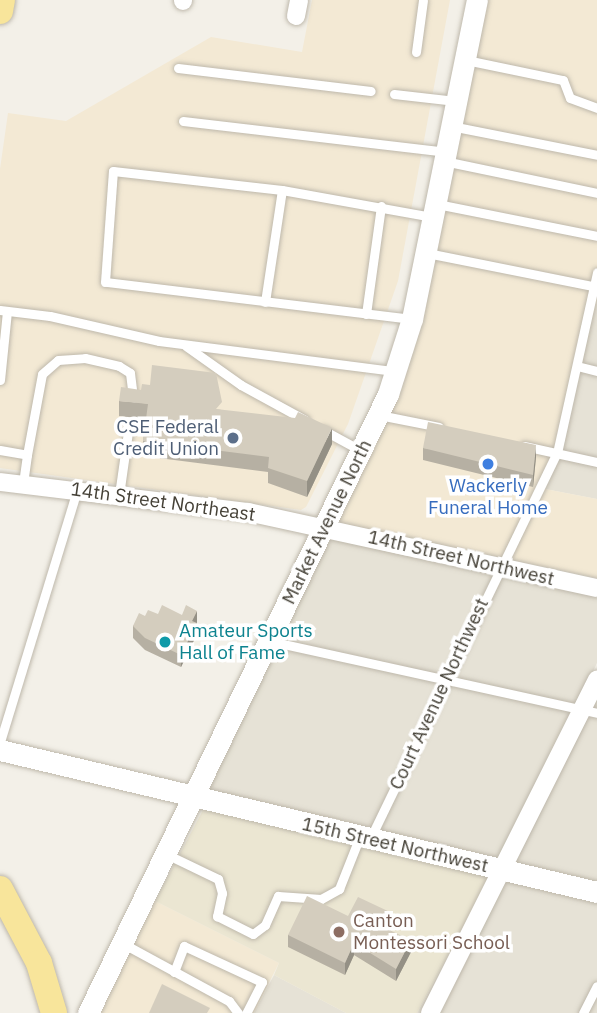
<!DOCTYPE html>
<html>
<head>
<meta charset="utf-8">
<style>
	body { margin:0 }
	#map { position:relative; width:597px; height:1013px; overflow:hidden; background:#f3f0e8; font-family:"IBM Plex Sans",sans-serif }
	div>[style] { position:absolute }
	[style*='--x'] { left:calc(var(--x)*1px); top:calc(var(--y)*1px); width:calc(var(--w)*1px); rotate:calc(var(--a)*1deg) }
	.residential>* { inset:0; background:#e6e2d6 }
	.commercial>* { inset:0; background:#f3e9d4 }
	.education>* { inset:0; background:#ebe6d2 }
	.roads { filter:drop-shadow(0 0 2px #beb8ab) drop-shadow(0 0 2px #beb8ab) }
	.service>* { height:9px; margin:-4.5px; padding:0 4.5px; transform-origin:4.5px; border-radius:4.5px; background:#fff }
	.minor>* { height:18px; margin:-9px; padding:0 9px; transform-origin:9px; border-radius:9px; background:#fff }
	.tertiary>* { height:21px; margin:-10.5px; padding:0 10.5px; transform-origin:10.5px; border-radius:10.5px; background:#fff }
	.primary>* { height:26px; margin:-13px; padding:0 13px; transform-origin:13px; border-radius:13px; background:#f8e59b }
	.wall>* { inset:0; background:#b6b0a3 }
	.shaded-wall>* { inset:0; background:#949085 }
	.building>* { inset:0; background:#d4cdbe }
	.dots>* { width:19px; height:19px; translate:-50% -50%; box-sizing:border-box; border:4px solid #fff; border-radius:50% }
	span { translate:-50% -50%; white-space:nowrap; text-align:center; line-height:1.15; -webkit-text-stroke:7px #fff; paint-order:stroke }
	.service-label { font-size:19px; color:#4e5e75 }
	.right { translate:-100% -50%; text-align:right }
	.shop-label { font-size:19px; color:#366cbe }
	.street-label { font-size:19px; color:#454137 }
	.culture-label { font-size:19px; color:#0d838f }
	.left { translate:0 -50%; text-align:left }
	.education-label { font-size:19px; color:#785e54 }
</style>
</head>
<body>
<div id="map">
	<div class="residential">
		<i style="clip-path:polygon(597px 300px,597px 499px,545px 489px)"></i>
		<i style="clip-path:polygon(328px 537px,597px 595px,597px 663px,501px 860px,205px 789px)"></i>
		<i style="clip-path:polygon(597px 679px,597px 892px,505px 870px)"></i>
		<i style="clip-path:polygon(493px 873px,597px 899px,597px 1013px,417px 1013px)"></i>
		<i style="clip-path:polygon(274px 975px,346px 1013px,254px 1013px)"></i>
	</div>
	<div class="commercial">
		<i style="clip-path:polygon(312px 0,450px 0,398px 281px,348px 424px,306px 507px,301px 510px,0 468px,0 169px,8px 113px,66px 121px,211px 37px,302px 52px)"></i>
		<i style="clip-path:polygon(483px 0,597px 0,597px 301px,545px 489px,597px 499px,597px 578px,335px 522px,404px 372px)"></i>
		<i style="clip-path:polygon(155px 901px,279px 963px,254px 1013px,98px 1013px)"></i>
	</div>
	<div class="education">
		<i style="clip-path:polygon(204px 808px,493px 873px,417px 1013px,346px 1013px,274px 975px,279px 963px,155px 901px)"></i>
	</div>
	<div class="roads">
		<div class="service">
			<i style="--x:416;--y:52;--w:52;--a:-82.3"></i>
			<i style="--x:466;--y:60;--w:99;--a:11.7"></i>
			<i style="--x:563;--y:80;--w:19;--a:69"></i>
			<i style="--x:570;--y:98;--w:29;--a:20"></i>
			<i style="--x:178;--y:68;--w:194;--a:6.8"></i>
			<i style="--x:394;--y:94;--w:62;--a:6.4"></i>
			<i style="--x:183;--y:121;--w:264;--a:6.7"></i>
			<i style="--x:451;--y:126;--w:149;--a:11.2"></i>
			<i style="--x:444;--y:161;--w:156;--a:11.8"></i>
			<i style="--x:437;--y:204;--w:163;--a:11.3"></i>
			<i style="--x:427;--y:253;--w:173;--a:11.3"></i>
			<i style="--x:265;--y:302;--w:113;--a:-81.4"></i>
			<i style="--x:0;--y:310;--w:50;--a:6.8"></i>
			<i style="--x:50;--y:316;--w:112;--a:12.9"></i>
			<i style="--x:159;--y:341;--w:237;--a:7.3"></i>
			<i style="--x:366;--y:314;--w:109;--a:-82.1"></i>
			<i style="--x:412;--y:319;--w:309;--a:-173.1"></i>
			<i style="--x:105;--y:282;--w:111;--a:-85.9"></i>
			<i style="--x:113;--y:171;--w:170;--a:6.4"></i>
			<i style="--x:282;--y:190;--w:152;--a:10.2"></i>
			<i style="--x:186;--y:346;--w:67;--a:35.3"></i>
			<i style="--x:241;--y:385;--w:73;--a:28.7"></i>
			<i style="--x:577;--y:366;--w:21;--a:14"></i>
			<i style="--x:0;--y:380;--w:69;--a:-84.2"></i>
			<i style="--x:379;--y:415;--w:61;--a:11.3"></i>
			<i style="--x:323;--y:430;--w:42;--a:28.4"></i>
			<i style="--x:524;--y:446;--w:75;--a:12.4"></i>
			<i style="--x:0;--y:450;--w:27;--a:10"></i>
			<i style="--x:27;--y:455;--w:29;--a:98"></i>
			<i style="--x:27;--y:455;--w:82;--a:-79.5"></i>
			<i style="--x:42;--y:374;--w:21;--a:-41"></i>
			<i style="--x:58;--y:360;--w:27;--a:-4"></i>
			<i style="--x:85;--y:358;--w:35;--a:13"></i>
			<i style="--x:119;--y:366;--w:13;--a:32"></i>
			<i style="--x:130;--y:373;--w:25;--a:83"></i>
			<i style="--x:119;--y:495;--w:78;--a:-81.9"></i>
			<i style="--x:270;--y:641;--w:335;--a:12.4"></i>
			<i style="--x:0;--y:742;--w:264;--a:-73"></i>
			<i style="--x:370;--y:839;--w:429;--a:-64.2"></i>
			<i style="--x:557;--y:453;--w:185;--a:-77.5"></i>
			<i style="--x:166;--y:854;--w:58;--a:25.7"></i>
			<i style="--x:218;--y:879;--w:15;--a:74"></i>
			<i style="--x:222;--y:893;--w:24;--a:102"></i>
			<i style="--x:217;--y:916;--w:40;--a:26.6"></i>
			<i style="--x:253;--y:934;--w:15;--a:-37"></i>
			<i style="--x:265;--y:925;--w:32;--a:-66"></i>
			<i style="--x:278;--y:896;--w:43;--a:4"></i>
			<i style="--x:321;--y:899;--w:21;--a:-29"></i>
			<i style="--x:339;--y:889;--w:57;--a:-68.4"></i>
			<i style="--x:122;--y:943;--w:122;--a:28.5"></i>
			<i style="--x:229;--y:1001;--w:15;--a:53"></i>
			<i style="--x:174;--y:972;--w:28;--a:-69"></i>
			<i style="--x:184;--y:946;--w:86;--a:24.8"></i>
			<i style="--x:262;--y:982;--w:35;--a:117"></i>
			<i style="--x:583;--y:1013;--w:30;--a:-63"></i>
		</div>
		<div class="minor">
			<i style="--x:183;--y:1;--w:1;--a:-90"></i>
			<i style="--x:296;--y:16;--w:16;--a:-79"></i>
			<i style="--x:0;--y:482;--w:250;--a:6.9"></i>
			<i style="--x:248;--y:512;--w:357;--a:12.3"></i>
			<i style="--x:430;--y:1013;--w:373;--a:-63.4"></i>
		</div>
		<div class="tertiary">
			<i style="--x:0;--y:750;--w:614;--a:13.38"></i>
			<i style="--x:88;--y:1013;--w:688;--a:-64.14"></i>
			<i style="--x:388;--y:394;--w:79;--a:-72.3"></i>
			<i style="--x:412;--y:319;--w:326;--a:-78.5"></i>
		</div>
		<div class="primary">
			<i style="--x:0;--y:11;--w:11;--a:-80"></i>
			<i style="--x:0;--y:889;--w:84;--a:62.2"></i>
			<i style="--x:39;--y:963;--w:52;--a:73.3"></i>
		</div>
	</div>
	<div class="wall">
		<i style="clip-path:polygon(119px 401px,222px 410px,332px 444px,307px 497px,268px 483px,268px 472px,143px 456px,143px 441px,146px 419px,119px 416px)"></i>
		<i style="clip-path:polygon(423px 448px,536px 457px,533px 487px,423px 460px)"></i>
		<i style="clip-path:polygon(197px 611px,197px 634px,181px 667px,145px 650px,133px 638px,133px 626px,145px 616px,182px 615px)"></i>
		<i style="clip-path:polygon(392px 925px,390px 930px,411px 952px,396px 981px,354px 955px,345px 975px,288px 947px,288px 935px)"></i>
	</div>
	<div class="shaded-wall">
		<i style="clip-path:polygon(332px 428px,332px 444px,307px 497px,307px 481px)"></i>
		<i style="clip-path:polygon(536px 445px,536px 457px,533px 487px,533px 475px)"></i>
		<i style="clip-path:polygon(197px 611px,197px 634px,181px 667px,181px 655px,192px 621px)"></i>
		<i style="clip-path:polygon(392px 913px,392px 925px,387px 940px,387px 929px)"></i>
		<i style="clip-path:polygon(411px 940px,411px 952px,396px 981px,396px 969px)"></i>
		<i style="clip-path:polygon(354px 943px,354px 955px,345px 975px,345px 963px)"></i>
	</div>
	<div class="building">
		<i style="clip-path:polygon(152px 365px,216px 373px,222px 402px,216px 409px,295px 418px,298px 412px,332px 428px,307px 481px,268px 468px,269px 457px,143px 441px,148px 404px,119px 401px,121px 387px,141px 390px,142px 384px,150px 385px)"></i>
		<i style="clip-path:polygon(428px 422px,536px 445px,533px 475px,423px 448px)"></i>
		<i style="clip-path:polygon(162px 605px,182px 615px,186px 605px,197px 611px,192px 621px,197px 623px,181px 655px,145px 638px,133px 626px,139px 613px,145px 616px,148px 610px,158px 614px)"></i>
		<i style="clip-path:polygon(307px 896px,348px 916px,358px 897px,392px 913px,387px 929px,411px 940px,396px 969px,354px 943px,345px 963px,288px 935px)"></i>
		<i style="clip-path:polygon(162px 984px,210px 1008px,207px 1013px,149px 1013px)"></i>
	</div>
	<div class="dots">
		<i style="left:233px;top:438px;background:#5c6f8a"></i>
		<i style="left:488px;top:464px;background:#3f7fe0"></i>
		<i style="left:165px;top:642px;background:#0f9aa8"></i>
		<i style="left:339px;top:932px;background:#8d6e63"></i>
	</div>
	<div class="service-label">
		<span class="right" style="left:219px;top:438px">CSE Federal<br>Credit Union</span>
	</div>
	<div class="shop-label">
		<span style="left:488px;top:497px">Wackerly<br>Funeral Home</span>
	</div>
	<div class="street-label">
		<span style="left:163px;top:502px;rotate:8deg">14th Street Northeast</span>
		<span style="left:327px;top:522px;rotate:-64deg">Market Avenue North</span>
		<span style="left:461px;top:558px;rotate:13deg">14th Street Northwest</span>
		<span style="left:439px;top:694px;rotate:-65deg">Court Avenue Northwest</span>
		<span style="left:395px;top:845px;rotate:13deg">15th Street Northwest</span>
	</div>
	<div class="culture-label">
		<span class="left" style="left:179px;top:642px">Amateur Sports<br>Hall of Fame</span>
	</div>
	<div class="education-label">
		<span class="left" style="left:353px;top:932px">Canton<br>Montessori School</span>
	</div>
</div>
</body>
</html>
